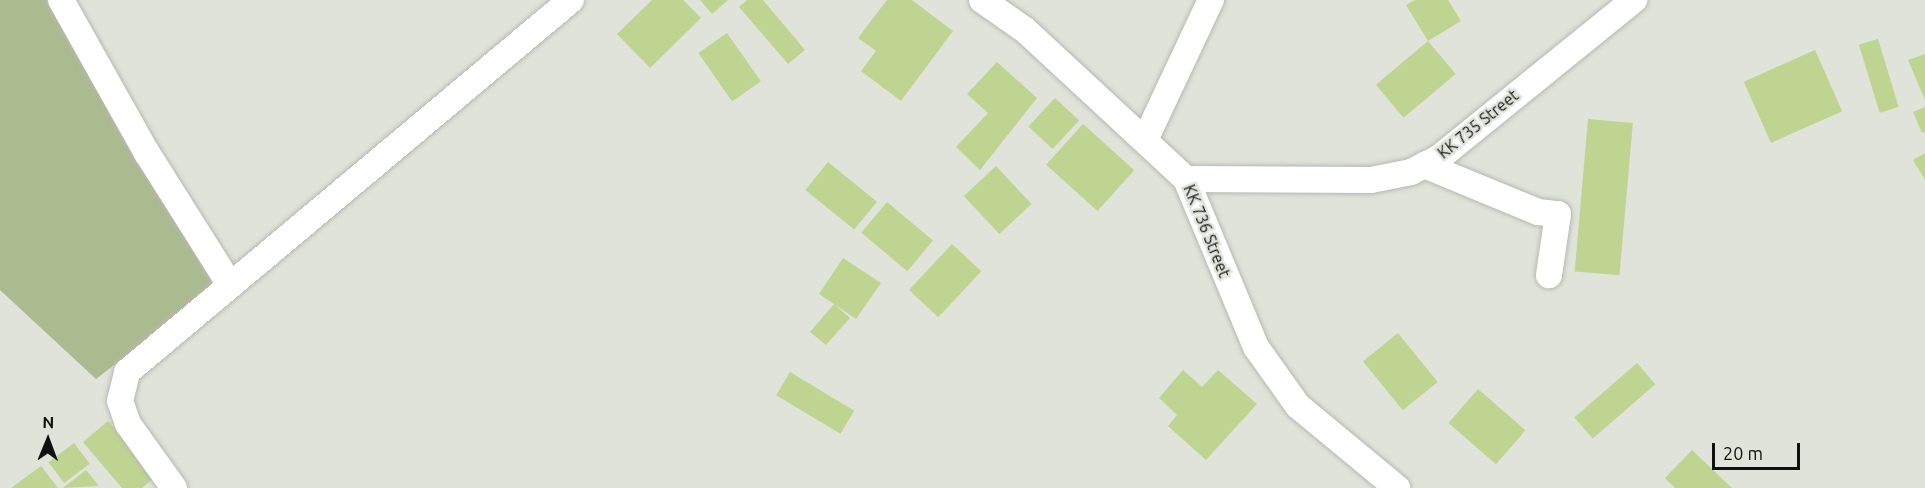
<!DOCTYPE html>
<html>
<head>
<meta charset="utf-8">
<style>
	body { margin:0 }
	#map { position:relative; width:1925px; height:488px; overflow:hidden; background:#e0e3da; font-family:Ubuntu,sans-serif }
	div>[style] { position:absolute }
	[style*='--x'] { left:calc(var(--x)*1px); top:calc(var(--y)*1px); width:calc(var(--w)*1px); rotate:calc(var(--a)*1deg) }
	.green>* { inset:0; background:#acba90 }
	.building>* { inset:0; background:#bfd490; transform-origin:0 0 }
	.roads { filter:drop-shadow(0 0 2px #b6b9b1) drop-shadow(0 0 2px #b6b9b1) }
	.minor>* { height:26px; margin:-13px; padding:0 13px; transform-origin:13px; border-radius:13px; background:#fff }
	span { translate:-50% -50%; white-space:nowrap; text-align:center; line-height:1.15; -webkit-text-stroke:5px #e0e3da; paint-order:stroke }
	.street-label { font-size:16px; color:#10110e }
	.north { position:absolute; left:18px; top:410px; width:60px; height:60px; -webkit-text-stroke:4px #e0e3da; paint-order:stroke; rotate:1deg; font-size:16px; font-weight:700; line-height:24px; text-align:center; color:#10110e }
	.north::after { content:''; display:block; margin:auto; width:21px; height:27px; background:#10110e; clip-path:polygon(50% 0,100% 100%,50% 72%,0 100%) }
	.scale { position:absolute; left:1712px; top:443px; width:88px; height:27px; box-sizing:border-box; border:3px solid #10110e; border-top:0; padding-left:8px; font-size:18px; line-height:21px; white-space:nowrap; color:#10110e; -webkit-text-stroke:4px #e0e3da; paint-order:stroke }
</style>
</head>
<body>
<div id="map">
	<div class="green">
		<i style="clip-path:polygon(0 0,49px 0,215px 287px,96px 379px,0 290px)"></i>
	</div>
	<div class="building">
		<i style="clip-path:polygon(652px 0,683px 0,701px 18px,650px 68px,617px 34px)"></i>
		<i style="clip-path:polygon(700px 0,728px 0,712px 14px)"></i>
		<i style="clip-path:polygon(747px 0,763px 0,805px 50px,788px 64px,739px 7px)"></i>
		<i style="clip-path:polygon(887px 0,912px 0,953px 31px,901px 101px,861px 71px,876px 51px,858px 38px)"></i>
		<i style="clip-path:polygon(1415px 0,1448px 0,1461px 21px,1428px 41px,1406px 5px)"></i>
		<i style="left:727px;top:33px;width:59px;height:35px;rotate:55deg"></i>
		<i style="left:1878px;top:39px;width:71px;height:20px;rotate:73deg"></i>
		<i style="left:1428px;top:41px;width:43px;height:68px;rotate:50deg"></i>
		<i style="left:1815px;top:50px;width:67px;height:78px;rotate:66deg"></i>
		<i style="clip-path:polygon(1925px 54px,1925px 100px,1908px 60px)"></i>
		<i style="clip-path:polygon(997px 62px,1037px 98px,980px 170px,956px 147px,988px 113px,967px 94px)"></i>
		<i style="left:1055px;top:98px;width:33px;height:39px;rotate:43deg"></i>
		<i style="clip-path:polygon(1925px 107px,1925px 132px,1922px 133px,1913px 112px)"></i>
		<i style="left:1588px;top:119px;width:45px;height:153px;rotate:5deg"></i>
		<i style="left:1083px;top:124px;width:69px;height:55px;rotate:42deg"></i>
		<i style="clip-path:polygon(1925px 153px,1925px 180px,1913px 160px)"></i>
		<i style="left:828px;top:162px;width:63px;height:36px;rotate:39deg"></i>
		<i style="left:996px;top:166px;width:52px;height:44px;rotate:47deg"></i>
		<i style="left:887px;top:202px;width:60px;height:40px;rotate:40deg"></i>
		<i style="left:952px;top:244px;width:40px;height:63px;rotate:43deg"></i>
		<i style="clip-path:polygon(843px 258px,881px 283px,856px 319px,834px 304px,850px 318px,826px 345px,810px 332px,834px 304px,819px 294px)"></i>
		<i style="left:1398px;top:333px;width:63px;height:45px;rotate:51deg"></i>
		<i style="left:1637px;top:363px;width:28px;height:83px;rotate:49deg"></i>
		<i style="clip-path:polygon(1183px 370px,1202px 387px,1218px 370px,1257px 404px,1206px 460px,1168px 426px,1177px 415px,1159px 398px)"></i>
		<i style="left:790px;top:372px;width:75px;height:27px;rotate:31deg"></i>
		<i style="left:1478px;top:389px;width:63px;height:45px;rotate:41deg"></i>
		<i style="clip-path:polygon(108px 421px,156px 476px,142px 488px,122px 488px,83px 442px)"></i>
		<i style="left:74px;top:443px;width:26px;height:32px;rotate:53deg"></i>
		<i style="clip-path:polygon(1692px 450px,1732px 488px,1675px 488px,1665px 478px)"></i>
		<i style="clip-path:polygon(41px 466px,58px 488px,11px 488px)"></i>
		<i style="clip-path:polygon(86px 470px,99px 486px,63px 488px)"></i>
	</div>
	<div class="roads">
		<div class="minor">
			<i style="--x:61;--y:0;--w:176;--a:60.7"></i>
			<i style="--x:147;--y:153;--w:156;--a:57.8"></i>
			<i style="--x:982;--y:0;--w:52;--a:34.9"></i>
			<i style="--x:1025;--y:30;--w:219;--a:42.8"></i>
			<i style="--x:1186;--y:179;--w:182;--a:67.4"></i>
			<i style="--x:1256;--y:347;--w:72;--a:54.6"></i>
			<i style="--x:1298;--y:406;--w:129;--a:39.6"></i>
			<i style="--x:1145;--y:140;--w:155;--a:-64.8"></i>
			<i style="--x:1424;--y:165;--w:123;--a:22.4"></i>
			<i style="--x:1538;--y:212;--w:20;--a:6"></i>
			<i style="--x:1558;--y:214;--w:62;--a:98.4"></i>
			<i style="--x:1186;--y:179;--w:185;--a:0.3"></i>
			<i style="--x:1371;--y:180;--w:41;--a:-11.3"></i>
			<i style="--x:1411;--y:172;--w:33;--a:-27"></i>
			<i style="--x:1440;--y:157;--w:250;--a:-39"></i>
			<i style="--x:174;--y:488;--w:79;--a:-125.7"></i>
			<i style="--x:128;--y:424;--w:24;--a:-109"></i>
			<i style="--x:120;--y:401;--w:30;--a:-76"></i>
			<i style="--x:127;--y:372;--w:579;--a:-39.96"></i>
		</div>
	</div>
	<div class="street-label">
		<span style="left:1478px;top:124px;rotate:-39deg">KK 735 Street</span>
		<span style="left:1207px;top:231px;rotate:68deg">KK 736 Street</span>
	</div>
	<div class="north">N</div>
	<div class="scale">20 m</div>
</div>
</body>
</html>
